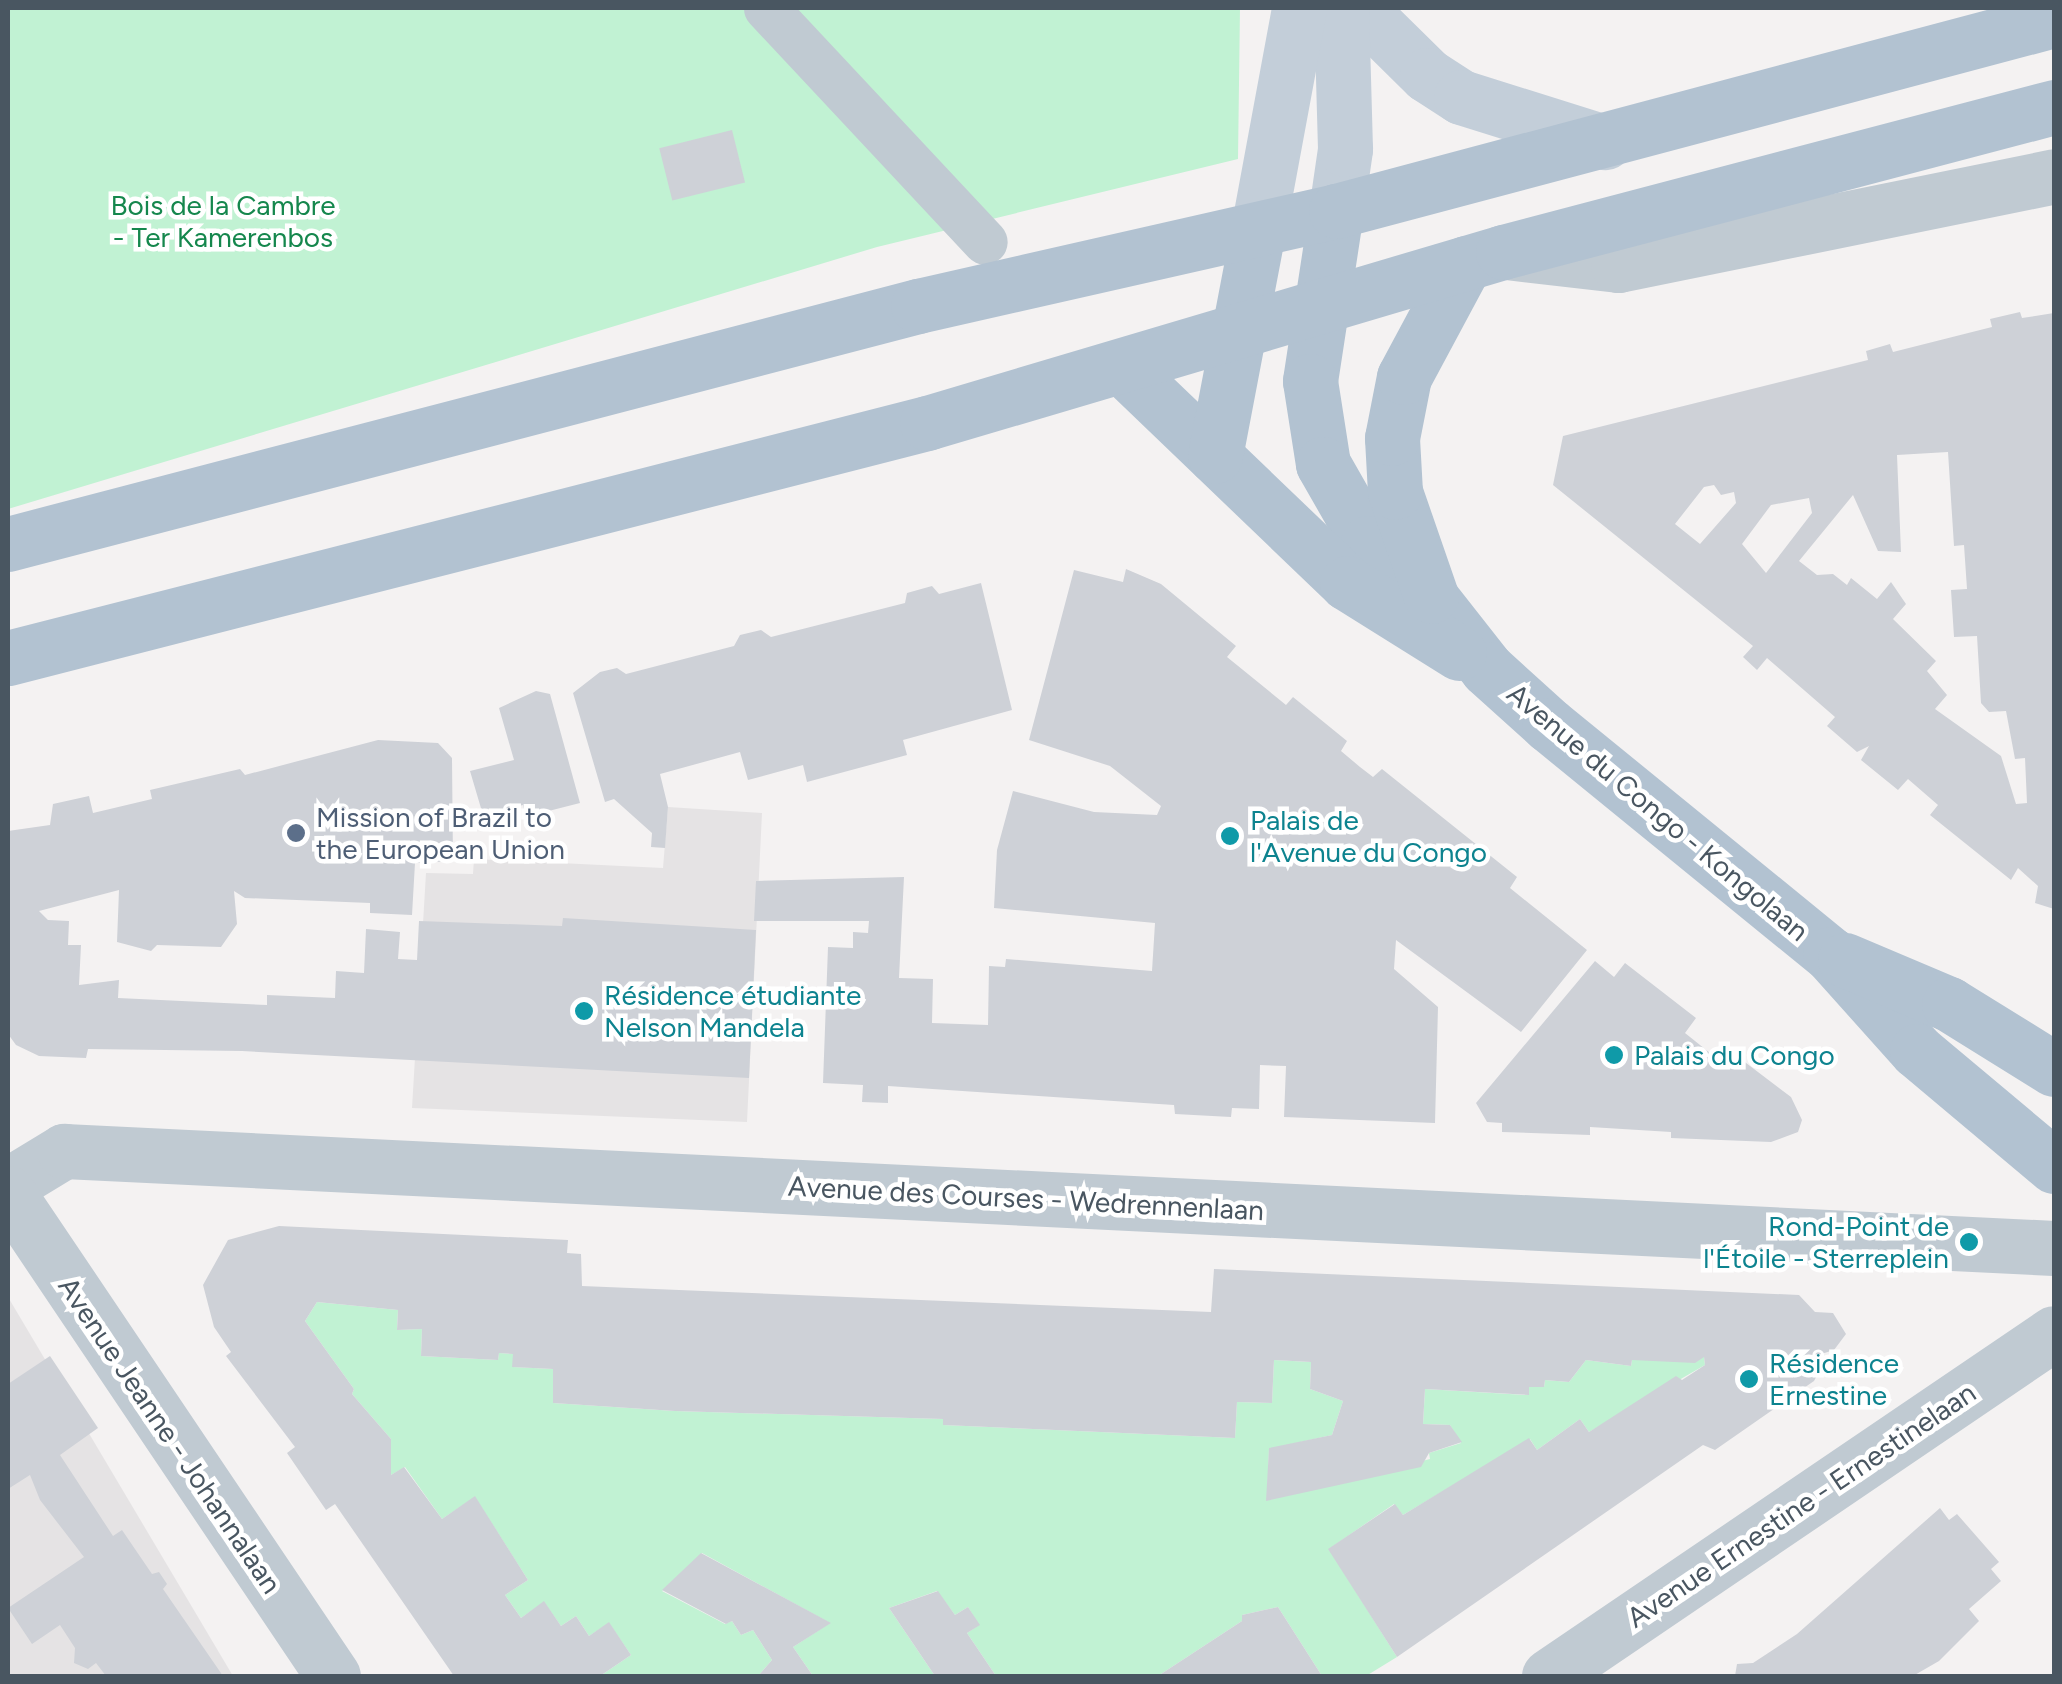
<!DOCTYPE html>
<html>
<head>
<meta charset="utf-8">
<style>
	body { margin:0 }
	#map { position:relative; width:2062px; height:1684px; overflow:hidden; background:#f4f2f2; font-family:Figtree,sans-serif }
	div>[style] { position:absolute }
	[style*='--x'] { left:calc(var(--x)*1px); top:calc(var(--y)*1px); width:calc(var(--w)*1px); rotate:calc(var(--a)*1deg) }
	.education>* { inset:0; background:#e5e3e4 }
	.green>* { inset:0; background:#c1f2d3 }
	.building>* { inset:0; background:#ced1d7; transform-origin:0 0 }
	.pedestrian>* { height:45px; margin:-22.5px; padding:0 22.5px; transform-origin:22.5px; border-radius:22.5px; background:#c0cad2 }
	.minor>* { height:55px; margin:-27.5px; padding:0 27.5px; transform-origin:27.5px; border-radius:27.5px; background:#c0cad2 }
	.secondary>* { height:55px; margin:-27.5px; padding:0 27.5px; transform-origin:27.5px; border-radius:27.5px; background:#c3ced9 }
	.primary>* { height:55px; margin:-27.5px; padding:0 27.5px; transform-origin:27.5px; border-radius:27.5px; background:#b2c2d1 }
	.dots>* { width:28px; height:28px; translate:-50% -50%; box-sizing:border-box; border:5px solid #fff; border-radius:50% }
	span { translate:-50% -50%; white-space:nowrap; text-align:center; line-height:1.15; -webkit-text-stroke:9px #fff; paint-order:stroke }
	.park-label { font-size:28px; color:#15874d }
	.street-label { font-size:28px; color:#495661 }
	.service-label { font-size:28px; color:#4e5e75 }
	.left { translate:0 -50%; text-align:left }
	.culture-label { font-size:28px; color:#0d838f }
	.right { translate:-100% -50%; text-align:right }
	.frame { position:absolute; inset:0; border:10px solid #495661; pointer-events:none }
</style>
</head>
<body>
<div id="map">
	<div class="education">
		<i style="clip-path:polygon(668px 807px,762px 813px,747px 1122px,412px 1108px,426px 873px,473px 874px,474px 859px,663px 868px)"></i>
		<i style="clip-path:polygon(8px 1297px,233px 1676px,8px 1676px)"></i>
	</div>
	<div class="green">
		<i style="clip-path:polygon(8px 8px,1240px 8px,1238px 159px,877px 247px,8px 509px)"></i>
		<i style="clip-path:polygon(317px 1302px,398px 1310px,397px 1330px,422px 1329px,421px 1356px,498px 1360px,499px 1353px,513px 1354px,513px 1367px,553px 1369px,553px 1403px,675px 1411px,943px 1419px,943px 1425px,1235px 1438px,1237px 1402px,1272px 1403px,1274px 1360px,1311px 1362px,1310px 1389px,1343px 1401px,1332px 1435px,1269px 1449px,1267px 1500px,1430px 1459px,1429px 1453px,1461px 1443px,1450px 1425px,1423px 1424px,1425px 1389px,1528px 1395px,1529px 1387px,1544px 1387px,1545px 1380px,1569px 1382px,1586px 1360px,1631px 1366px,1632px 1360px,1704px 1357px,1705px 1365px,1589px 1432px,1580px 1419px,1537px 1450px,1530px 1439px,1403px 1515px,1394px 1504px,1329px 1549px,1397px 1657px,1366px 1676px,1322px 1676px,1278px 1607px,1242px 1615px,1242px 1621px,1158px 1676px,996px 1676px,967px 1633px,979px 1625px,968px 1607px,955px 1615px,937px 1591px,889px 1608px,935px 1676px,813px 1676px,793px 1647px,830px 1623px,702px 1553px,662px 1591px,725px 1624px,732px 1621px,741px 1635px,753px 1630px,772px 1660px,758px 1676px,600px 1676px,631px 1655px,609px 1623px,589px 1636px,576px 1616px,561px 1626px,544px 1602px,521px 1618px,505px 1595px,528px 1580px,475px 1497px,442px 1519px,405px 1467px,391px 1475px,391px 1439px,352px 1394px,354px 1389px,305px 1321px)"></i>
	</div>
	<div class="building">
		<i style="left:732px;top:130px;width:54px;height:75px;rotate:76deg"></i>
		<i style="clip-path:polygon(evenodd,2020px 312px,2022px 318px,2054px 313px,2054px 909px,2035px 903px,2038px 886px,2018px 868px,2011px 880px,1930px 815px,1938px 805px,1908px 779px,1898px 790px,1861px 760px,1869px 746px,1857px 752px,1827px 726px,1835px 717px,1767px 658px,1757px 670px,1743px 657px,1753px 646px,1553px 485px,1563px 436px,1868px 360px,1866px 351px,1890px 344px,1893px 352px,1992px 327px,1990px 319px,2020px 312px,1948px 452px,1954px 546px,1964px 545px,1967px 589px,1951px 590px,1954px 637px,1977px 636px,1981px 703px,1989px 712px,2006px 711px,2015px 759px,2025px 758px,2027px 803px,2016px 804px,2001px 756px,1935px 709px,1947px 695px,1927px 671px,1936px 661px,1893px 619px,1906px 604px,1891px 582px,1877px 599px,1851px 578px,1847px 585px,1833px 574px,1817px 575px,1799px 561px,1853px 495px,1878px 551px,1901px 552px,1897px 455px,1948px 452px,2020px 312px,1714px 485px,1721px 495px,1734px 492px,1736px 503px,1700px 544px,1675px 524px,1704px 487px,1714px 485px,2020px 312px,1809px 498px,1812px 513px,1766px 573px,1742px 544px,1771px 505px,1809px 498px)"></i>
		<i style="clip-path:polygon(1126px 569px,1161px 584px,1236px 646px,1227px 657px,1286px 705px,1293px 697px,1347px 741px,1341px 751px,1360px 767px,1373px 777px,1382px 769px,1517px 877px,1510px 888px,1587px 950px,1521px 1032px,1396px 940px,1394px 969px,1438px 1007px,1435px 1123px,1284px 1117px,1286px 1066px,1260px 1065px,1259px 1109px,1232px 1108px,1231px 1117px,1175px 1114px,1174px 1105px,888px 1086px,888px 1103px,862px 1102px,863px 1085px,823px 1083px,828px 947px,853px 948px,853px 932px,868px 933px,869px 921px,754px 921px,756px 881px,904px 877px,899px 978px,933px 979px,932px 1023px,988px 1025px,989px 966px,1005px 967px,1006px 959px,1152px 971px,1155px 923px,994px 908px,997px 850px,1013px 791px,1094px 812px,1157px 815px,1161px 806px,1110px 766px,1029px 740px,1074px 570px,1123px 582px)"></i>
		<i style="clip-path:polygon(981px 583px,1012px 710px,903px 740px,907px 755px,807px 782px,803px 765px,748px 780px,740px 752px,660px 774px,668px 807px,665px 848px,651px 847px,652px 833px,614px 799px,605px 802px,573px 693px,600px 672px,617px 668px,626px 674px,734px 646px,740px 635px,761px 630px,771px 637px,905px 603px,907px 593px,932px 586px,939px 594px)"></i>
		<i style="clip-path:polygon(536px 691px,550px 694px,580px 803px,525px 817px,523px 805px,483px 815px,470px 771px,514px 760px,499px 708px)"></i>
		<i style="clip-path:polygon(378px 740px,438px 743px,452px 758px,453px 861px,415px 863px,412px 915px,370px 913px,370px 903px,245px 898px,234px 891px,237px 924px,221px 947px,157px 945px,151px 951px,117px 942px,119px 890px,39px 911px,48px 920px,69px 921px,68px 945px,81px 945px,79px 985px,119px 980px,118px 998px,267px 1005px,267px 995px,335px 998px,336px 971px,364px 973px,366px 929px,400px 932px,398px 959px,417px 960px,419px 921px,562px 926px,563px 918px,756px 930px,749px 1078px,242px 1051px,88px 1049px,86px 1058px,39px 1056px,16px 1045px,8px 1034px,8px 831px,50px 825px,53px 804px,89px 796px,93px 813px,152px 799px,150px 790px,240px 769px,245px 775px)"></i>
		<i style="clip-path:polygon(1595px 961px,1614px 977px,1625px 963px,1696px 1018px,1685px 1033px,1720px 1061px,1729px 1050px,1791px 1097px,1802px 1120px,1798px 1132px,1771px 1142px,1671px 1138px,1671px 1132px,1590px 1127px,1590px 1135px,1502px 1132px,1502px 1123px,1487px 1122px,1476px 1103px)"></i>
		<i style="clip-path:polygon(279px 1226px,568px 1240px,567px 1253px,581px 1254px,582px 1286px,1211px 1312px,1214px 1269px,1799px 1295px,1815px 1312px,1833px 1313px,1846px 1334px,1834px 1350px,1818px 1355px,1822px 1366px,1814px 1381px,1715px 1450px,1703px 1445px,1397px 1657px,1328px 1549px,1395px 1504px,1403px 1515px,1529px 1438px,1537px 1450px,1580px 1419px,1589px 1432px,1676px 1376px,1682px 1380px,1705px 1365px,1704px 1357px,1695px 1363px,1632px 1360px,1631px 1366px,1586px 1360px,1569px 1382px,1545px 1380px,1544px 1387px,1529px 1387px,1529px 1395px,1425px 1389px,1423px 1424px,1450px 1425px,1462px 1442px,1429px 1453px,1421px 1467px,1266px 1501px,1269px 1448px,1332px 1435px,1343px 1401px,1310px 1389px,1311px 1362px,1274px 1360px,1272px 1403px,1237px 1402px,1235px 1438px,943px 1425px,943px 1419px,675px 1411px,553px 1403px,553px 1369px,512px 1367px,513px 1354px,499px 1353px,498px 1360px,421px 1356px,422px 1329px,397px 1330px,398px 1310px,317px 1302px,305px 1321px,354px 1389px,352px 1394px,391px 1439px,391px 1475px,404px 1467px,442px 1519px,475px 1496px,528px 1580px,505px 1595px,521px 1618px,544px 1601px,561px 1626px,576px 1616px,589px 1636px,609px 1622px,631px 1655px,600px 1676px,454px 1676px,335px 1504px,326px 1510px,287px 1453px,295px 1447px,226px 1356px,231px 1352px,214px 1327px,203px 1285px,228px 1240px)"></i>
		<i style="clip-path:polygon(50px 1356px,98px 1428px,60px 1455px,113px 1536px,122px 1530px,152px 1574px,159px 1572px,167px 1584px,163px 1589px,223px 1676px,106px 1676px,96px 1663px,88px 1669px,74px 1663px,75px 1648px,60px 1625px,32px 1644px,8px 1608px,84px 1557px,40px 1500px,30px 1475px,8px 1489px,8px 1384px)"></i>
		<i style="clip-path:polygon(1940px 1508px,1949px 1520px,1957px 1514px,1999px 1562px,1991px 1569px,2001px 1581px,1969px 1609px,1979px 1621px,1939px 1661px,1913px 1676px,1735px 1676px,1737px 1664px,1753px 1663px,1797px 1634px)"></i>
		<i style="clip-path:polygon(701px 1553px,831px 1623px,793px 1647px,813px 1676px,758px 1676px,772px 1660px,753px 1630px,741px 1635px,732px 1621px,726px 1624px,662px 1590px)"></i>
		<i style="clip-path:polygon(938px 1591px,955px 1615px,968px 1607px,980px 1625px,967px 1633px,996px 1676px,935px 1676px,889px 1608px)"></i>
		<i style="clip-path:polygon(1278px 1607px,1322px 1676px,1158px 1676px,1242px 1621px,1242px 1615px)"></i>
	</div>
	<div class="pedestrian">
		<i style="--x:766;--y:8;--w:320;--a:46.9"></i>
	</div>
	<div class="minor">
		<i style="--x:1506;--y:252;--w:113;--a:6.6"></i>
		<i style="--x:1618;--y:265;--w:445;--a:-11.5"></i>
		<i style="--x:8;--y:1185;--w:66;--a:-31.3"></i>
		<i style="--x:64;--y:1151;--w:1992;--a:2.79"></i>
		<i style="--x:8;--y:1193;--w:582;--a:56.06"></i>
		<i style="--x:1549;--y:1676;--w:610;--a:-34.18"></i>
	</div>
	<div class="secondary">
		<i style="--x:1359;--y:8;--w:95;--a:44.6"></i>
		<i style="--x:1427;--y:75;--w:40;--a:32.9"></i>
		<i style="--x:1461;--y:97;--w:151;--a:17.4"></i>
		<i style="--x:1336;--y:211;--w:63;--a:-81.7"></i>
		<i style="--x:1345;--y:149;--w:141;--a:-91.6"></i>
		<i style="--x:1258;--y:230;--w:226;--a:-79.5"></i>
	</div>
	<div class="primary">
		<i style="--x:1336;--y:211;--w:172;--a:98.7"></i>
		<i style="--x:1310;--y:381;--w:84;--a:81.1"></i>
		<i style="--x:1323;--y:464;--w:91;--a:60.3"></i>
		<i style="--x:1368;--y:543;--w:85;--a:41.2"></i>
		<i style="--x:1432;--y:599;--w:89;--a:51.8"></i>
		<i style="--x:1487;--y:669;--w:84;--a:42.1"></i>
		<i style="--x:1549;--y:725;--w:362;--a:39.2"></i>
		<i style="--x:1830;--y:954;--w:130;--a:48.1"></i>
		<i style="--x:1917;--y:1051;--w:179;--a:40"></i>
		<i style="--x:1124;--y:369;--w:309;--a:43.8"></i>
		<i style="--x:1347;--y:583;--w:132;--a:32"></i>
		<i style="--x:1215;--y:456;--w:230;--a:-79.2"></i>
		<i style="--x:8;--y:544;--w:941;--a:-14.66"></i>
		<i style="--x:918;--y:306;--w:429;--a:-12.8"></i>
		<i style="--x:1336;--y:211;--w:743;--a:-14.9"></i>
		<i style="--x:1431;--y:596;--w:110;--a:-109.1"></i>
		<i style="--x:1395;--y:492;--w:54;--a:-93.2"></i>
		<i style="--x:1392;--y:438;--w:62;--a:-78.9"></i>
		<i style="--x:1404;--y:377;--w:129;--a:-61.8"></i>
		<i style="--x:8;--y:658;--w:949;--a:-14.34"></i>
		<i style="--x:927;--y:423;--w:601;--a:-16.53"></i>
		<i style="--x:1503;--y:252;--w:570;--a:-14.74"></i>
		<i style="--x:1845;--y:960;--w:113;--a:22.9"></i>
		<i style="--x:1949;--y:1004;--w:123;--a:31.8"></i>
	</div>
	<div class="dots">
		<i style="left:296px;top:833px;background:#5c6f8a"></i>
		<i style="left:1230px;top:836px;background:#0f9aa8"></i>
		<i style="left:584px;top:1011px;background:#0f9aa8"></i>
		<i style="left:1614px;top:1055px;background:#0f9aa8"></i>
		<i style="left:1969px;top:1242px;background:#0f9aa8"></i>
		<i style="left:1749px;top:1379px;background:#0f9aa8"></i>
	</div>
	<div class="park-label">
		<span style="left:223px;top:221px">Bois de la Cambre<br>- Ter Kamerenbos</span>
	</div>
	<div class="street-label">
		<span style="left:1658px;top:812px;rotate:40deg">Avenue du Congo - Kongolaan</span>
		<span style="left:1026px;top:1198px;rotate:3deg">Avenue des Courses - Wedrennenlaan</span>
		<span style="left:170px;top:1435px;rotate:56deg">Avenue Jeanne - Johannalaan</span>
		<span style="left:1801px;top:1505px;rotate:-34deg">Avenue Ernestine - Ernestinelaan</span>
	</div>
	<div class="service-label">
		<span class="left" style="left:316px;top:833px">Mission of Brazil to<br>the European Union</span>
	</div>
	<div class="culture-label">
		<span class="left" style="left:1250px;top:836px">Palais de<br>l'Avenue du Congo</span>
		<span class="left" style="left:604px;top:1011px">Résidence étudiante<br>Nelson Mandela</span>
		<span class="left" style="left:1634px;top:1055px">Palais du Congo</span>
		<span class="right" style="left:1949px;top:1242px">Rond-Point de<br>l'Étoile - Sterreplein</span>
		<span class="left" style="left:1769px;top:1379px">Résidence<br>Ernestine</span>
	</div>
	<div class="frame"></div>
</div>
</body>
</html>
